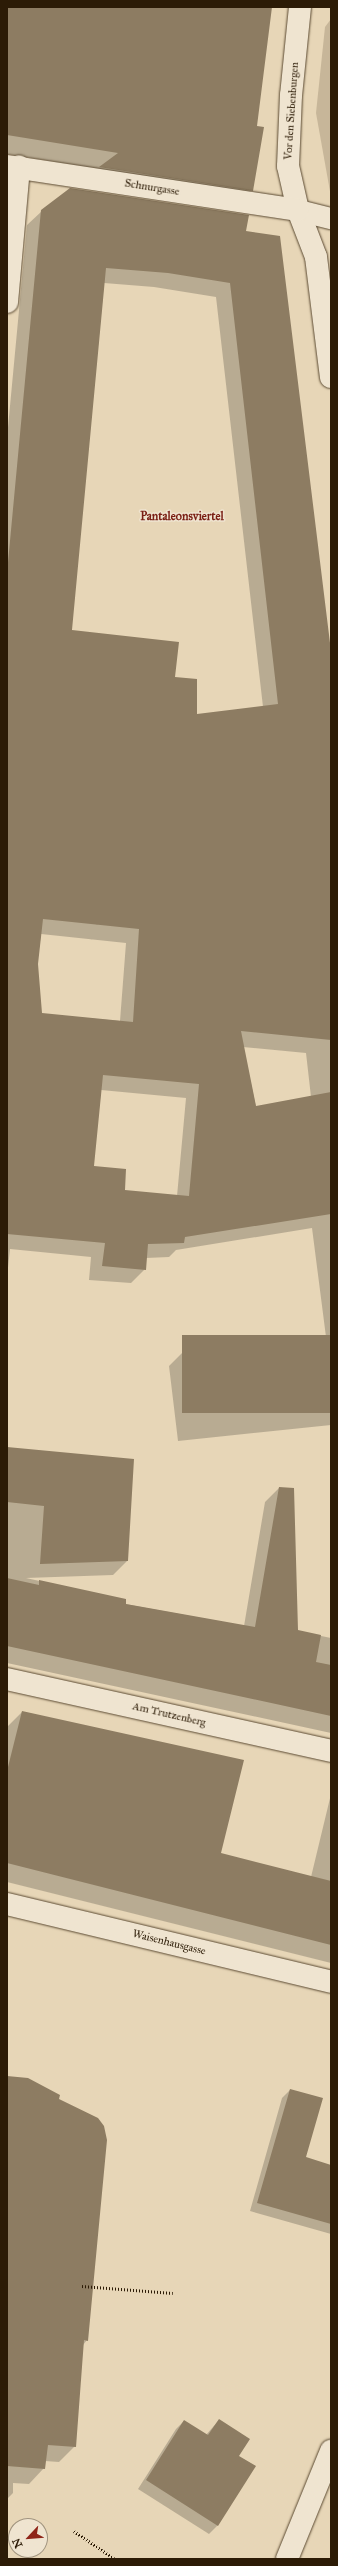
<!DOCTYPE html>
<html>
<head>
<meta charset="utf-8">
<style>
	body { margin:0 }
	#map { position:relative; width:338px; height:2566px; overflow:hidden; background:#e7d6b7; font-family:"IM FELL Great Primer",serif }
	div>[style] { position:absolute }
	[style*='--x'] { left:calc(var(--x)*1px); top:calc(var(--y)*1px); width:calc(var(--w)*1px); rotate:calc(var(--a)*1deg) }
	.green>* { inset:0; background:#c7b699 }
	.shadow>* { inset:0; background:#0003 }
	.building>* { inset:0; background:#8d7c62; transform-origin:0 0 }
	.path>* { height:2.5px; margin-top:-1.25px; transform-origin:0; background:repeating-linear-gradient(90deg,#2c1b06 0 1px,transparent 0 3px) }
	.roads { filter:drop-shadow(0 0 1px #5b4a32) drop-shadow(0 0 1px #5b4a32) }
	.lane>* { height:21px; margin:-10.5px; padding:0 10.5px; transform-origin:10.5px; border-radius:10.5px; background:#efe4d0 }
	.street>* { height:22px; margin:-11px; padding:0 11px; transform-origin:11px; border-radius:11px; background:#efe4d0 }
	span { translate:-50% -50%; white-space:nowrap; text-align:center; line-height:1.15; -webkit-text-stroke:3px #efe4d0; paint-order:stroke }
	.street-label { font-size:11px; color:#2c1b06 }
	.neighbourhood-label { font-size:12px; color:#7a1f14; font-weight:700 }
	.frame { position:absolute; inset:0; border:8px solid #2c1b06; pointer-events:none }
	.north { position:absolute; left:8px; top:2518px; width:40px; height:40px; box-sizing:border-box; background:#efe4d0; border:1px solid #a1947f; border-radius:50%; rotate:244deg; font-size:11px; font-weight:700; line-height:16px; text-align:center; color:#2c1b06 }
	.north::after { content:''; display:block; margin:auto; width:14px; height:18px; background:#8f2418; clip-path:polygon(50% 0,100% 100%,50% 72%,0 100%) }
</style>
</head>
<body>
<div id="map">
	<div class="green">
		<i style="clip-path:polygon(331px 19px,331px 197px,316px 113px,325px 27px)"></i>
	</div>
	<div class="shadow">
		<i style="clip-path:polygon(7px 7px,271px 7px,256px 127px,252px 190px,236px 206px,84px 183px,99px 169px,7px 154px)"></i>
		<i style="clip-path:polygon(evenodd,42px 211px,245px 232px,331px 657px,331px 1425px,178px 1441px,169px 1366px,183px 1352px,326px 1337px,312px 1228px,176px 1250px,169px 1257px,146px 1258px,145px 1269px,131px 1283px,89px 1280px,91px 1257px,10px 1249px,7px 1277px,7px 438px,27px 225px,42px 211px,104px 283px,154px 287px,216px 297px,263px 707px,196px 715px,174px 678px,71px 631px,104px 283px,42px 211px,41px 934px,126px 943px,120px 1021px,41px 1014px,37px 964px,41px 934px,42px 211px,243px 1047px,306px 1053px,311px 1097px,256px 1107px,243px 1047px,42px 211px,101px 1090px,186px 1098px,177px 1196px,124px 1191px,93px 1167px,101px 1090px)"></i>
		<i style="clip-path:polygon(7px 1448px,127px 1561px,113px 1575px,26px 1578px,125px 1600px,125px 1604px,244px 1626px,265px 1502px,279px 1488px,297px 1631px,331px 1638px,331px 1733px,7px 1663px)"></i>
		<i style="clip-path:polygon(22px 1712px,219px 1854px,311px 1877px,331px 1794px,331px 1963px,7px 1882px,7px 1727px)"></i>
		<i style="clip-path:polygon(7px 2077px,87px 2340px,83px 2345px,75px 2446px,59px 2462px,45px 2461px,44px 2468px,29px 2484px,13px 2483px,13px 2493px,7px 2499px)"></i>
		<i style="clip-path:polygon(290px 2090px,305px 2158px,331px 2166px,331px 2234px,250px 2211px,282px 2098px)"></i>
		<i style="clip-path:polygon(219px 2420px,238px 2456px,255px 2466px,217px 2526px,209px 2534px,138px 2489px,176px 2429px,184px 2421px,206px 2435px)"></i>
	</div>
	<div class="building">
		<i style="clip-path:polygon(7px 7px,272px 7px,257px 126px,264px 127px,253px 191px,99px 167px,118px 153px,7px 135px)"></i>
		<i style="clip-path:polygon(evenodd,70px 188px,249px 215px,246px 231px,280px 236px,331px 651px,331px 1040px,241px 1031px,256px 1106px,331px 1092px,331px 1214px,185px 1237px,184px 1243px,148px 1244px,146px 1270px,102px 1266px,105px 1243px,7px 1234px,7px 573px,41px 210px,70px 188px,106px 268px,168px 273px,230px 283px,278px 704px,197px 714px,197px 679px,175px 677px,179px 642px,72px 630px,106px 268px,70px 188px,43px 919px,139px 929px,133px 1022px,42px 1013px,38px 964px,43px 919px,70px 188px,103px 1075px,199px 1084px,189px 1196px,125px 1190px,126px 1169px,94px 1166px,103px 1075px)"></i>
		<i style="left:331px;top:1335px;width:78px;height:149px;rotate:90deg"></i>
		<i style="clip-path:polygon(7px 1447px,134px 1459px,128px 1561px,40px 1564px,44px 1506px,7px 1502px)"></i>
		<i style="clip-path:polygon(279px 1487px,294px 1488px,298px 1630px,321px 1635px,316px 1662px,331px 1665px,331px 1716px,7px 1646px,7px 1578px,39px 1585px,39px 1580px,126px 1599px,126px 1604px,255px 1627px)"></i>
		<i style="clip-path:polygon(22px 1711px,244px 1760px,221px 1853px,331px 1881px,331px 1945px,7px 1863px,7px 1771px)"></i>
		<i style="clip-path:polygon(7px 2076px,28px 2078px,60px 2095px,59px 2099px,98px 2118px,104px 2126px,107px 2140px,88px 2341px,84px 2340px,76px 2447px,48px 2445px,45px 2469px,7px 2466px)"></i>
		<i style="clip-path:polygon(290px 2089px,323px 2098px,306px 2157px,331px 2165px,331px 2224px,257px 2203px)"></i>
		<i style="clip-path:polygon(219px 2419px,250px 2439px,239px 2456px,256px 2466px,218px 2526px,146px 2480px,184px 2420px,208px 2435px)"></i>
	</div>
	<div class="path">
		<i style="--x:82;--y:2286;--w:91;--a:4.4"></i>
		<i style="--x:74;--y:2531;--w:50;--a:34.3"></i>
	</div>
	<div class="roads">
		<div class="lane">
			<i style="--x:298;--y:210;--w:34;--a:14"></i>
		</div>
		<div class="street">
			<i style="--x:300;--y:7;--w:88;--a:95.8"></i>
			<i style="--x:291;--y:95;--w:71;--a:92.4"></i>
			<i style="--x:288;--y:166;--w:45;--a:77.2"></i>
			<i style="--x:298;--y:210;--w:50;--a:69"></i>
			<i style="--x:316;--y:257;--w:121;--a:82.9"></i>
			<i style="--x:7;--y:166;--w:294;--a:8.6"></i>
			<i style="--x:7;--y:302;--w:136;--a:-84.9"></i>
			<i style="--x:7;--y:1679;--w:332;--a:12.5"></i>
			<i style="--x:7;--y:1904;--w:333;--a:13.5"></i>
			<i style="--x:287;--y:2559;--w:117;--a:-67.8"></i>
		</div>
	</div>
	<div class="street-label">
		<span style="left:292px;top:111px;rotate:-86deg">Vor den Siebenburgen</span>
		<span style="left:152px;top:188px;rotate:9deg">Schnurgasse</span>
		<span style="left:169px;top:1715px;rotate:13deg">Am Trutzenberg</span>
		<span style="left:169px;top:1943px;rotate:14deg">Waisenhausgasse</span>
	</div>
	<div class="neighbourhood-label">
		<span style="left:182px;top:517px">Pantaleonsviertel</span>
	</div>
	<div class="frame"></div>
	<div class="north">N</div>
</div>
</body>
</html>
